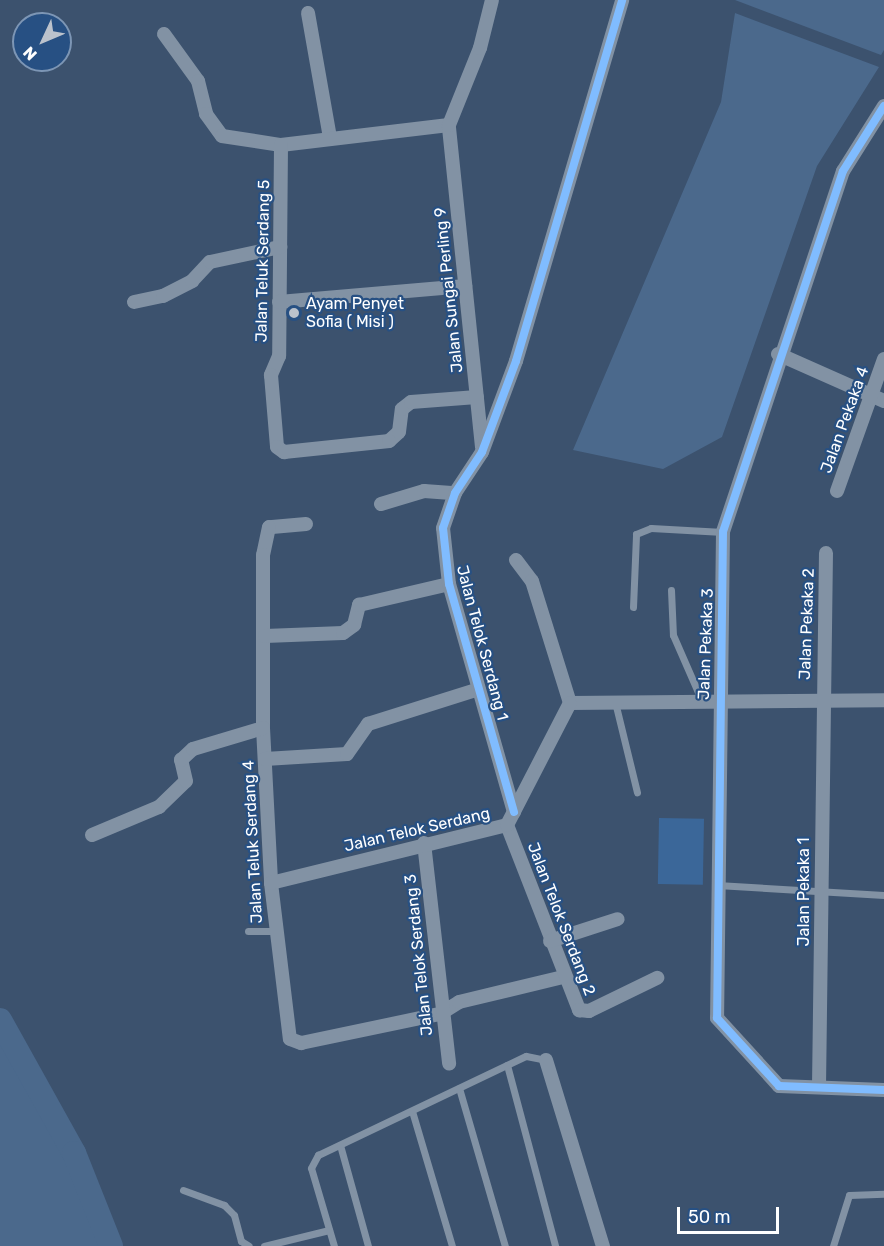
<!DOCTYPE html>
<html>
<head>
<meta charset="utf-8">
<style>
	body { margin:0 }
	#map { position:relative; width:884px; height:1246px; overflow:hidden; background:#3c526e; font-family:Rubik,sans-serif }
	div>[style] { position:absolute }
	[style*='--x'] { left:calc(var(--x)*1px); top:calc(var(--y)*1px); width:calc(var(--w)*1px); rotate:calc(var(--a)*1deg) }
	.green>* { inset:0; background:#3b6799; transform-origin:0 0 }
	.water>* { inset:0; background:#4b698c }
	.river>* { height:24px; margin:-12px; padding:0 12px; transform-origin:12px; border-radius:12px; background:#4b698c }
	.lane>* { height:7px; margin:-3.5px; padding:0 3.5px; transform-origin:3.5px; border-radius:3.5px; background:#8292a4 }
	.street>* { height:14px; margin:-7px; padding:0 7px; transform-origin:7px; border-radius:7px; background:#8292a4 }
	.cycleway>* { height:8px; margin:-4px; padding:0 4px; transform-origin:4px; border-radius:4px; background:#80bcff }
	.dots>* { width:16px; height:16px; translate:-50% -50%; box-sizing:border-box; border:3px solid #275083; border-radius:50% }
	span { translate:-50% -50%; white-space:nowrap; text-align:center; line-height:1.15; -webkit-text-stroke:4.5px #275083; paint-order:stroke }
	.street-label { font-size:16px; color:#fff }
	.poi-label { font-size:16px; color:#fff }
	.left { translate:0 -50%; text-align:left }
	.north { position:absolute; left:12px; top:12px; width:60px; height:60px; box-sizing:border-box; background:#275083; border:2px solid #7d96b5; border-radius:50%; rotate:226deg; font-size:16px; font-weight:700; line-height:24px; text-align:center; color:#fff }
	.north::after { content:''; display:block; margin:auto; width:21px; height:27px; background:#bbc2cc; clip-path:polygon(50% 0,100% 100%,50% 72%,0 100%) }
	.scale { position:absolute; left:677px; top:1207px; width:102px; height:27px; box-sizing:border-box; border:3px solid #fff; border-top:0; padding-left:8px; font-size:18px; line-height:21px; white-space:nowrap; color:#fff; -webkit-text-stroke:4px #275083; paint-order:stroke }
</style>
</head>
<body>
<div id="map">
	<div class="green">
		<i style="left:659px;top:818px;width:45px;height:66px;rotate:1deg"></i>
	</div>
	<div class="water">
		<i style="clip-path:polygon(735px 0,884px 0,884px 50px,881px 55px)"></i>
		<i style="clip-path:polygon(735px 13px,879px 67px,817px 166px,722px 437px,663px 469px,573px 450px,721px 102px)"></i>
		<i style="clip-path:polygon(0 1020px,74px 1153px,111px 1246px,0 1246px)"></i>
	</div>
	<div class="river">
		<i style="--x:0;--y:1020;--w:152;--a:60.9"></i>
		<i style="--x:74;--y:1153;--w:100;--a:68.3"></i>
	</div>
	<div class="lane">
		<i style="--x:671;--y:590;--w:45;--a:87.5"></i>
		<i style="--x:673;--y:635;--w:70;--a:66.4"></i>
		<i style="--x:633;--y:607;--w:73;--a:-87.6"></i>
		<i style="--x:636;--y:534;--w:16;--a:-22"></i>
		<i style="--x:651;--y:528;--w:72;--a:3.2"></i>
		<i style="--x:615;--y:702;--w:93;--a:76.3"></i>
		<i style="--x:717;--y:885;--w:167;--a:3.4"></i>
		<i style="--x:248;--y:931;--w:26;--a:0"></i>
		<i style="--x:507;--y:1065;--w:187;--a:75.1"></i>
		<i style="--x:459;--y:1088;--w:165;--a:73.8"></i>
		<i style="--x:412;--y:1111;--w:141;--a:73.5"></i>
		<i style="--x:340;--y:1145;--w:105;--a:74.5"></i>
		<i style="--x:183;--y:1190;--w:44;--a:20.1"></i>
		<i style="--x:224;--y:1205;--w:14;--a:45"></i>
		<i style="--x:234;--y:1215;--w:27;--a:75"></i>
		<i style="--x:241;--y:1241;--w:9;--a:32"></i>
		<i style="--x:264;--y:1246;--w:67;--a:-13.8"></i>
		<i style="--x:334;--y:1246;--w:81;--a:-106.4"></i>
		<i style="--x:311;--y:1168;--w:15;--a:-62"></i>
		<i style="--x:318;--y:1155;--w:230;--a:-25.5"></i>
		<i style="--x:526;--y:1056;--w:20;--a:11"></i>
		<i style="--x:833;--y:1246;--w:53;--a:-72.6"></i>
		<i style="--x:849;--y:1195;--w:35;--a:-2"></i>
	</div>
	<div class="street">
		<i style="--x:308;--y:13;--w:127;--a:80"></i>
		<i style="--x:164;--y:34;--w:58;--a:54.1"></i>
		<i style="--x:198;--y:81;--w:34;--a:76"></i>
		<i style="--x:206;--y:114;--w:27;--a:54"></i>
		<i style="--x:222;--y:136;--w:60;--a:8.7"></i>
		<i style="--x:281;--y:145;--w:169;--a:-6.8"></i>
		<i style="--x:884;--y:106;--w:77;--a:122.2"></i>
		<i style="--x:843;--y:171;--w:380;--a:108.4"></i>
		<i style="--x:723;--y:532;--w:486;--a:90.7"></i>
		<i style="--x:717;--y:1018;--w:92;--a:47.6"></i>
		<i style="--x:779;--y:1086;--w:105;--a:2.2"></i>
		<i style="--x:281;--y:145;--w:211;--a:90.5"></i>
		<i style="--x:279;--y:356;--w:21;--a:113"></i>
		<i style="--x:271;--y:375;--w:72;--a:85.2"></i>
		<i style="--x:277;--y:447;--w:9;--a:36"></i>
		<i style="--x:284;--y:452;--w:106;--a:-6"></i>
		<i style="--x:389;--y:441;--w:13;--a:-42"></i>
		<i style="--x:399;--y:432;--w:23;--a:-83"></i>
		<i style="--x:402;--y:409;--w:11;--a:-38"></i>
		<i style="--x:411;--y:402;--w:66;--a:-4.3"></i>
		<i style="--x:134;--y:302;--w:30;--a:-12"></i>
		<i style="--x:163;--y:296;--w:33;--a:-27"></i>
		<i style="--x:192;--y:281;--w:26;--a:-47"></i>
		<i style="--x:210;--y:262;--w:72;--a:-12.1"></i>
		<i style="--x:279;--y:302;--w:187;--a:-4.9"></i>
		<i style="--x:778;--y:354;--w:116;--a:23.9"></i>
		<i style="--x:482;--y:447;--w:324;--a:-95.9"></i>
		<i style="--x:449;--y:125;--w:83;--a:-68.1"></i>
		<i style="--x:480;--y:48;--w:49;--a:-76"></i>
		<i style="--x:837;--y:491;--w:140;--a:-70.4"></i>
		<i style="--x:381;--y:504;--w:45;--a:-16.8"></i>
		<i style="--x:424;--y:491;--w:31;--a:4"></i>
		<i style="--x:306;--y:524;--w:37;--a:175"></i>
		<i style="--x:269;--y:527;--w:29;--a:102"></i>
		<i style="--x:263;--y:555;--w:173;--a:90"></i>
		<i style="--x:263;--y:728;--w:155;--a:87"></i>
		<i style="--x:271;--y:883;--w:157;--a:83.1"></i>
		<i style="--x:290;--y:1039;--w:12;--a:20"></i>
		<i style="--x:301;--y:1043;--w:142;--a:-11.8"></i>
		<i style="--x:440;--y:1014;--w:22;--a:-32"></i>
		<i style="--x:459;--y:1002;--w:107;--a:-13.5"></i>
		<i style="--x:516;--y:560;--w:26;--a:53"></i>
		<i style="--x:532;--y:581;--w:128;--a:72.7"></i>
		<i style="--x:265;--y:636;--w:78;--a:-2.2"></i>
		<i style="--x:343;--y:633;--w:14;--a:-36"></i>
		<i style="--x:354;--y:625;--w:21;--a:-76"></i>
		<i style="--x:359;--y:605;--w:92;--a:-13.1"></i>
		<i style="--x:570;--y:703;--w:314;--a:-0.5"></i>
		<i style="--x:265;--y:759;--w:82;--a:-3.5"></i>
		<i style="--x:347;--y:754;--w:37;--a:-55"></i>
		<i style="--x:368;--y:724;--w:116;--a:-17.5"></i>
		<i style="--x:514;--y:812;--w:237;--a:-105.9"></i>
		<i style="--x:449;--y:584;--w:56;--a:-96.1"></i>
		<i style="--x:443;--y:528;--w:37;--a:-71"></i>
		<i style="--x:455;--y:493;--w:49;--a:-56.6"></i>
		<i style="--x:482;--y:452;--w:97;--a:-69.5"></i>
		<i style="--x:516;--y:361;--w:376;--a:-73.6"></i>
		<i style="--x:507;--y:825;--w:199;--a:68.7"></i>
		<i style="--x:579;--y:1010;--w:10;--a:6"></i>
		<i style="--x:589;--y:1011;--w:76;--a:-25.9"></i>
		<i style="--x:92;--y:835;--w:73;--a:-22.7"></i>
		<i style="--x:159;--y:807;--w:37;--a:-44"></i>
		<i style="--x:186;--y:781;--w:22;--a:-103"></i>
		<i style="--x:181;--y:760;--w:16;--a:-43"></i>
		<i style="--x:193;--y:749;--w:73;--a:-16.7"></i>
		<i style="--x:424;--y:843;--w:222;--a:83.5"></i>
		<i style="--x:271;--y:883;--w:243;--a:-13.8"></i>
		<i style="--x:507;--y:825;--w:137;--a:-62.7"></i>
		<i style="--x:550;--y:941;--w:71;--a:-17.9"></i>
		<i style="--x:546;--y:1060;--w:195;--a:73"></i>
		<i style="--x:819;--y:1087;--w:534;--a:-89.25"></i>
	</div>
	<div class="cycleway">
		<i style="--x:884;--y:106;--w:77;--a:122.2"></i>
		<i style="--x:843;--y:171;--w:380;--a:108.4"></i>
		<i style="--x:723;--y:532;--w:486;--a:90.7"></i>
		<i style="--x:717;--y:1018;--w:92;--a:47.6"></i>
		<i style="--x:779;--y:1086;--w:105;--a:2.2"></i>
		<i style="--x:514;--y:812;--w:237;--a:-105.9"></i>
		<i style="--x:449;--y:584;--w:56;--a:-96.1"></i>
		<i style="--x:443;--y:528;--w:37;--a:-71"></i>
		<i style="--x:455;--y:493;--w:49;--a:-56.6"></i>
		<i style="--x:482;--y:452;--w:97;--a:-69.5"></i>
		<i style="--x:516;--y:361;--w:376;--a:-73.6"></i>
	</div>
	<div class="dots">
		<i style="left:294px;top:313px;background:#bbc2cc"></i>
	</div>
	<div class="street-label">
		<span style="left:263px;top:261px;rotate:-89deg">Jalan Teluk Serdang 5</span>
		<span style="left:449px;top:290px;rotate:-96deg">Jalan Sungai Perling 9</span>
		<span style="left:845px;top:420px;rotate:-70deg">Jalan Pekaka 4</span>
		<span style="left:807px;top:624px;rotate:-88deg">Jalan Pekaka 2</span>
		<span style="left:482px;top:643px;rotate:75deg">Jalan Telok Serdang 1</span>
		<span style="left:706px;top:644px;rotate:-88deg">Jalan Pekaka 3</span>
		<span style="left:417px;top:830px;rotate:-13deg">Jalan Telok Serdang</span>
		<span style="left:253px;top:842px;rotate:-93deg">Jalan Teluk Serdang 4</span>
		<span style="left:804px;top:892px;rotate:-90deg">Jalan Pekaka 1</span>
		<span style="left:561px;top:919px;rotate:69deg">Jalan Telok Serdang 2</span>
		<span style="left:419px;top:955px;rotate:-96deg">Jalan Telok Serdang 3</span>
	</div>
	<div class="poi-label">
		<span class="left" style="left:306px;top:313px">Ayam Penyet<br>Sofia ( Misi )</span>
	</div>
	<div class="north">N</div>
	<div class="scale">50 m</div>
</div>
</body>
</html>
